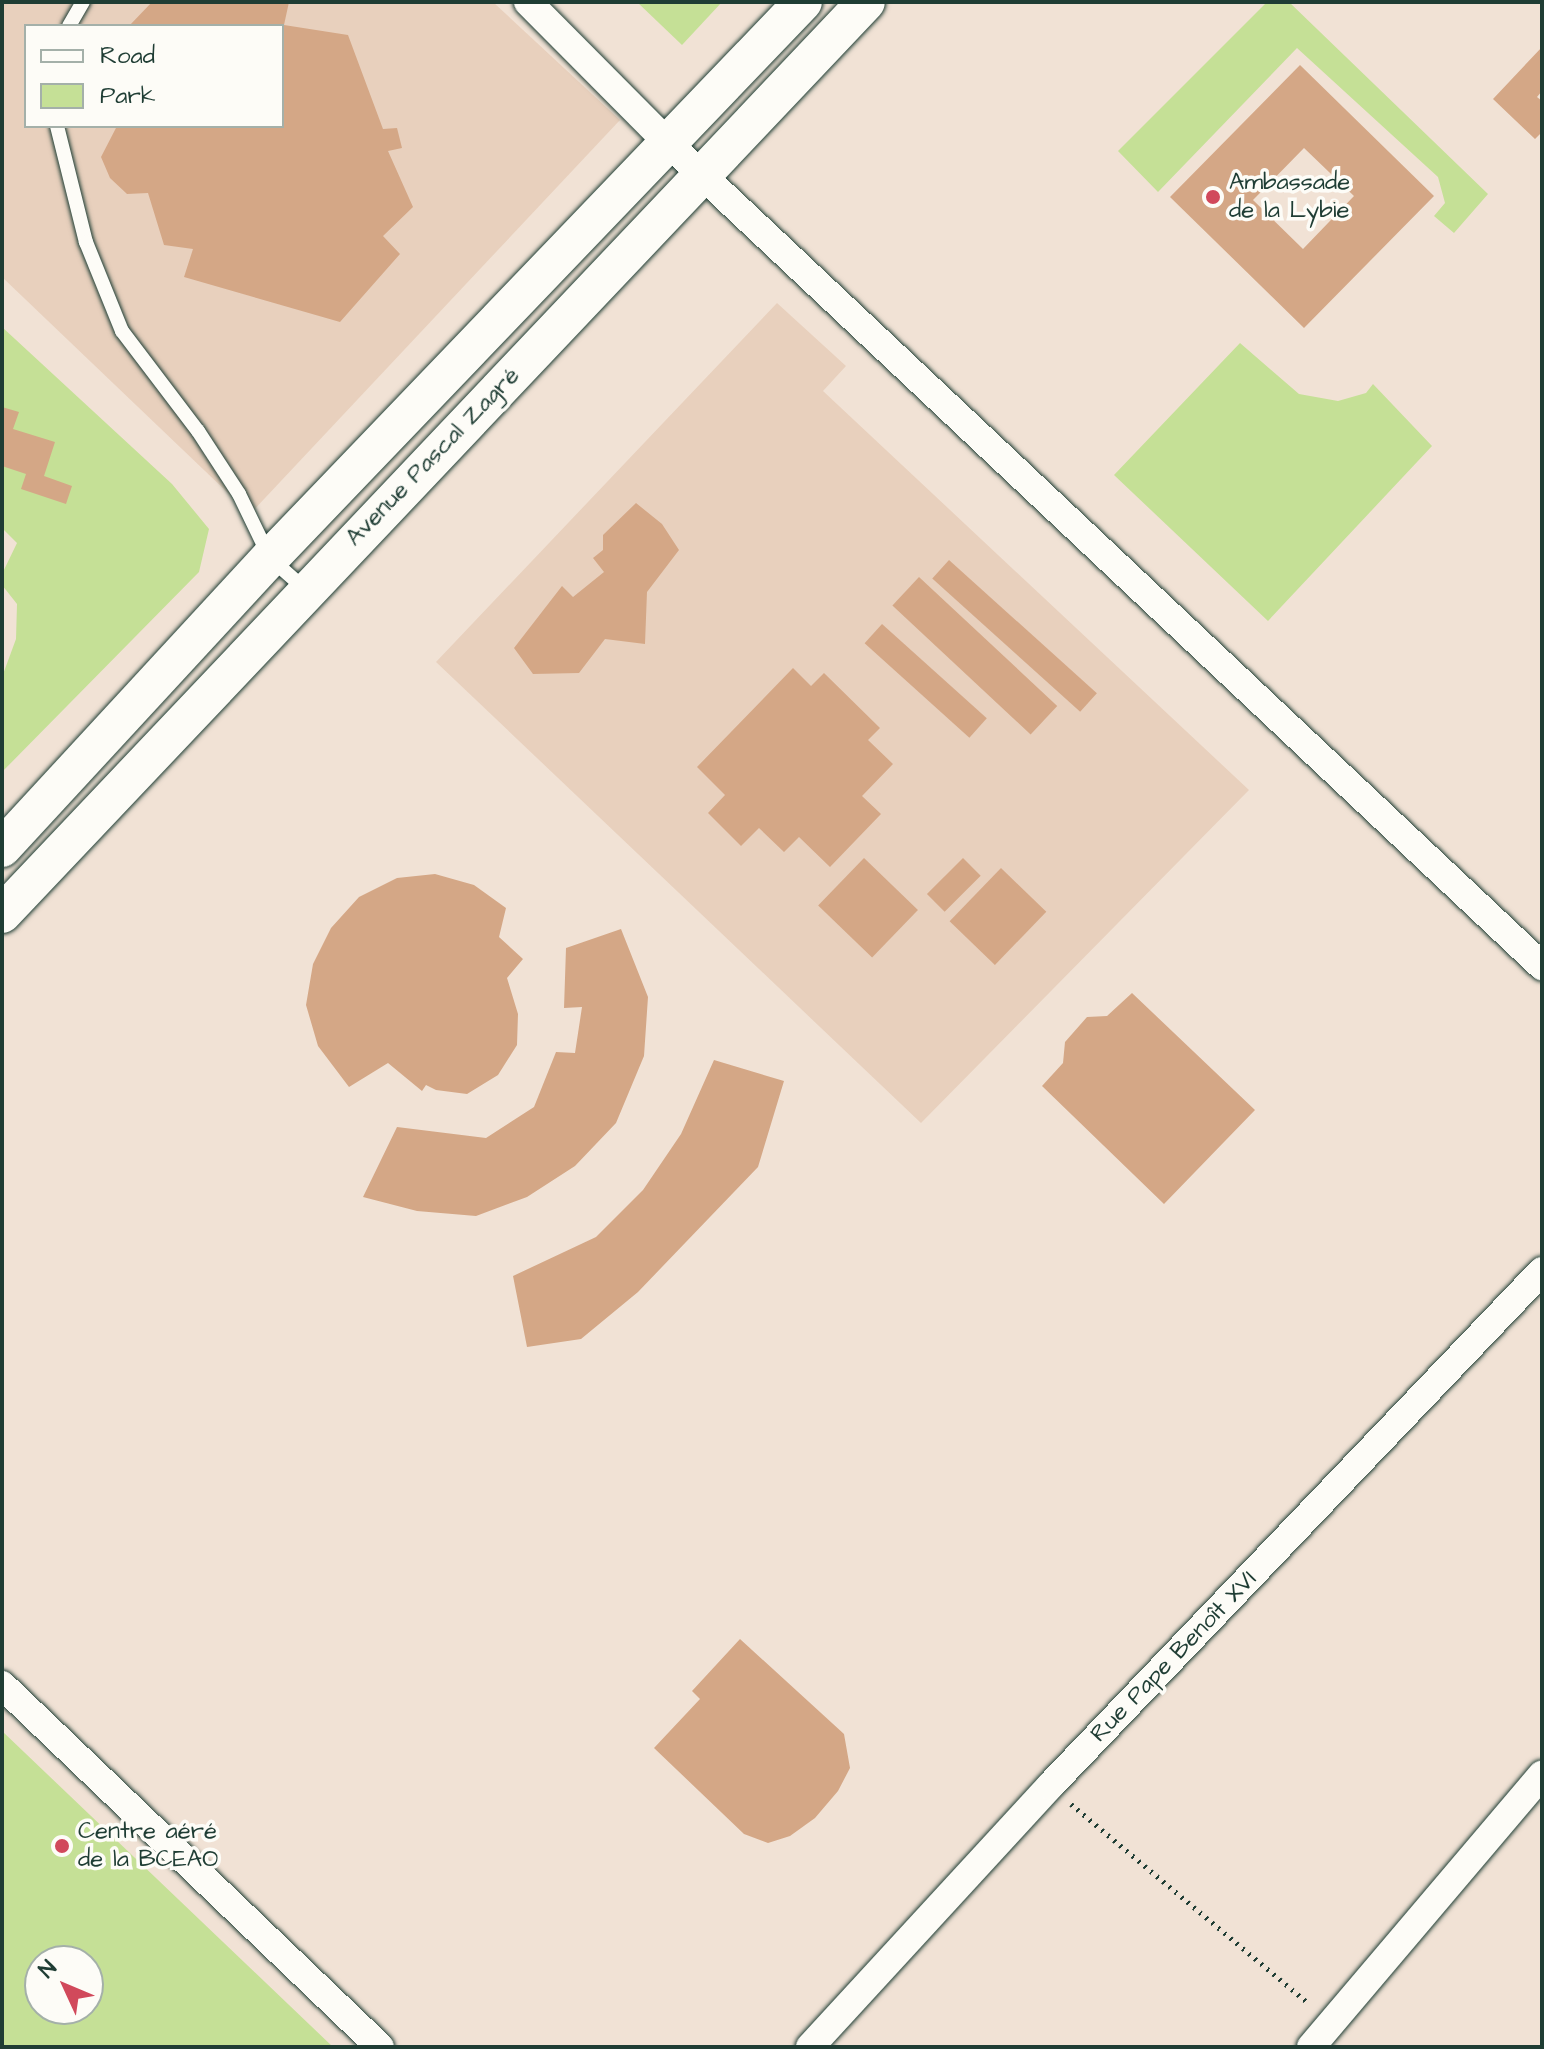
<!DOCTYPE html>
<html>
<head>
<meta charset="utf-8">
<style>
	body { margin:0 }
	#map { position:relative; width:1544px; height:2049px; overflow:hidden; background:#f1e2d5; font-family:"Architects Daughter",sans-serif }
	div>[style] { position:absolute }
	[style*='--x'] { left:calc(var(--x)*1px); top:calc(var(--y)*1px); width:calc(var(--w)*1px); rotate:calc(var(--a)*1deg) }
	.built>* { inset:0; background:#e8d0bd }
	.green>* { inset:0; background:#c5e096 }
	.building>* { inset:0; background:#d4a786; transform-origin:0 0 }
	.path>* { height:5px; margin-top:-2.5px; transform-origin:0; background:repeating-linear-gradient(90deg,#1f3d34 0 2px,transparent 0 8px) }
	.roads { filter:drop-shadow(0 0 2px #1f3d34) drop-shadow(0 0 2px #1f3d34) }
	.lane>* { height:14px; margin:-7px; padding:0 7px; transform-origin:7px; border-radius:7px; background:#fdfcf7 }
	.street>* { height:28px; margin:-14px; padding:0 14px; transform-origin:14px; border-radius:14px; background:#fdfcf7 }
	.secondary>* { height:38px; margin:-19px; padding:0 19px; transform-origin:19px; border-radius:19px; background:#fdfcf7 }
	.dots>* { width:22px; height:22px; translate:-50% -50%; box-sizing:border-box; border:4px solid #fdfcf7; border-radius:50% }
	span { translate:-50% -50%; white-space:nowrap; text-align:center; line-height:1.15; -webkit-text-stroke:7px #fdfcf7; paint-order:stroke }
	.poi-label { font-size:24px; color:#1f3d34 }
	.left { translate:0 -50%; text-align:left }
	.street-label { font-size:24px; color:#1f3d34 }
	.frame { position:absolute; inset:0; border:4px solid #1f3d34; pointer-events:none }
	.legend { position:absolute; left:24px; top:24px; width:260px; height:104px; box-sizing:border-box; background:#fdfcf7; border:2px solid #a4b0a9; margin:0; padding:10px 14px; list-style:none; font-size:24px; color:#1f3d34 }
	.legend li { display:flex; align-items:center; gap:16px; height:40px }
	.legend b { width:40px; border:2px solid #a4b0a9 }
	.north { position:absolute; left:24px; top:1945px; width:80px; height:80px; box-sizing:border-box; background:#fdfcf7; border:2px solid #a4b0a9; border-radius:50%; rotate:314deg; font-size:22px; font-weight:700; line-height:32px; text-align:center; color:#1f3d34 }
	.north::after { content:''; display:block; margin:auto; width:28px; height:36px; background:#d1495b; clip-path:polygon(50% 0,100% 100%,50% 72%,0 100%) }
</style>
</head>
<body>
<div id="map">
	<div class="built">
		<i style="clip-path:polygon(evenodd,2px 2px,493px 2px,620px 120px,250px 514px,2px 277px,2px 2px,26px 26px,282px 26px,282px 126px,26px 126px,26px 26px)"></i>
		<i style="clip-path:polygon(777px 303px,846px 366px,823px 391px,1249px 790px,921px 1123px,436px 662px)"></i>
	</div>
	<div class="green">
		<i style="clip-path:polygon(637px 2px,722px 2px,682px 45px)"></i>
		<i style="clip-path:polygon(1267px 2px,1289px 2px,1488px 194px,1454px 233px,1434px 216px,1445px 203px,1438px 177px,1297px 48px,1158px 192px,1118px 151px)"></i>
		<i style="clip-path:polygon(2px 327px,172px 484px,209px 529px,199px 572px,2px 772px,2px 677px,16px 639px,17px 604px,2px 585px,2px 574px,17px 543px,2px 528px)"></i>
		<i style="clip-path:polygon(1240px 343px,1299px 394px,1338px 401px,1366px 393px,1373px 384px,1432px 446px,1268px 621px,1114px 475px)"></i>
		<i style="clip-path:polygon(evenodd,2px 1731px,333px 2047px,2px 2047px,2px 1731px,88px 1961px,88px 2009px,40px 2009px,40px 1961px,88px 1961px)"></i>
	</div>
	<div class="building">
		<i style="clip-path:polygon(152px 2px,289px 2px,284px 25px,348px 35px,383px 129px,397px 128px,402px 148px,388px 151px,413px 207px,383px 236px,400px 254px,340px 322px,184px 277px,193px 249px,164px 245px,148px 193px,127px 194px,110px 178px,101px 157px,117px 126px,282px 126px,282px 26px,129px 26px)"></i>
		<i style="clip-path:polygon(1542px 47px,1542px 91px,1537px 97px,1542px 101px,1542px 132px,1535px 139px,1493px 99px)"></i>
		<i style="clip-path:polygon(evenodd,1300px 65px,1434px 196px,1304px 328px,1170px 197px,1300px 65px,1304px 148px,1354px 196px,1303px 249px,1253px 200px,1304px 148px)"></i>
		<i style="clip-path:polygon(2px 407px,19px 412px,13px 429px,55px 442px,44px 476px,72px 486px,66px 504px,21px 489px,26px 474px,2px 466px)"></i>
		<i style="clip-path:polygon(636px 503px,662px 524px,679px 550px,647px 592px,645px 644px,605px 639px,579px 673px,533px 674px,514px 648px,562px 586px,573px 597px,604px 572px,593px 558px,603px 550px,603px 535px)"></i>
		<i style="left:949px;top:560px;width:199px;height:25px;rotate:42deg"></i>
		<i style="left:919px;top:577px;width:189px;height:39px;rotate:43deg"></i>
		<i style="left:882px;top:624px;width:141px;height:26px;rotate:42deg"></i>
		<i style="clip-path:polygon(793px 668px,811px 686px,824px 673px,880px 728px,868px 740px,893px 764px,862px 796px,881px 814px,830px 867px,799px 837px,784px 852px,759px 828px,741px 846px,708px 813px,725px 795px,697px 767px)"></i>
		<i style="left:864px;top:858px;width:75px;height:66px;rotate:44deg"></i>
		<i style="left:963px;top:858px;width:25px;height:51px;rotate:45deg"></i>
		<i style="left:1001px;top:868px;width:63px;height:74px;rotate:44deg"></i>
		<i style="clip-path:polygon(435px 874px,474px 885px,506px 908px,499px 937px,523px 959px,507px 978px,518px 1014px,517px 1045px,498px 1075px,467px 1094px,436px 1090px,426px 1085px,422px 1091px,388px 1063px,349px 1087px,318px 1046px,306px 1005px,313px 964px,331px 928px,359px 897px,397px 878px)"></i>
		<i style="clip-path:polygon(621px 929px,648px 997px,644px 1056px,616px 1123px,575px 1166px,527px 1197px,476px 1216px,417px 1211px,363px 1197px,397px 1127px,486px 1138px,534px 1107px,556px 1052px,575px 1053px,582px 1007px,564px 1008px,566px 948px)"></i>
		<i style="clip-path:polygon(1132px 993px,1255px 1110px,1164px 1204px,1042px 1086px,1063px 1063px,1065px 1042px,1087px 1017px,1107px 1016px)"></i>
		<i style="clip-path:polygon(714px 1060px,784px 1081px,758px 1167px,638px 1292px,581px 1339px,527px 1347px,513px 1276px,596px 1237px,643px 1190px,681px 1134px)"></i>
		<i style="clip-path:polygon(740px 1639px,844px 1734px,850px 1768px,838px 1791px,815px 1818px,790px 1836px,768px 1843px,744px 1834px,654px 1748px,700px 1699px,692px 1691px)"></i>
	</div>
	<div class="path">
		<i style="--x:1071;--y:1804;--w:311;--a:40"></i>
	</div>
	<div class="roads">
		<div class="lane">
			<i style="--x:69;--y:26;--w:28;--a:-60"></i>
			<i style="--x:57;--y:126;--w:120;--a:76"></i>
			<i style="--x:86;--y:242;--w:96;--a:68"></i>
			<i style="--x:122;--y:331;--w:126;--a:52.8"></i>
			<i style="--x:198;--y:431;--w:75;--a:56.9"></i>
			<i style="--x:239;--y:494;--w:71;--a:64.2"></i>
			<i style="--x:270;--y:558;--w:48;--a:41.6"></i>
		</div>
		<div class="street">
			<i style="--x:528;--y:2;--w:199;--a:45.2"></i>
			<i style="--x:668;--y:143;--w:1201;--a:43.28"></i>
			<i style="--x:2;--y:1685;--w:523;--a:43.76"></i>
			<i style="--x:810;--y:2047;--w:355;--a:-47.4"></i>
			<i style="--x:1050;--y:1786;--w:712;--a:-46.31"></i>
			<i style="--x:1311;--y:2047;--w:357;--a:-49.7"></i>
		</div>
		<div class="secondary">
			<i style="--x:2;--y:848;--w:395;--a:-47.3"></i>
			<i style="--x:270;--y:558;--w:770;--a:-46.21"></i>
			<i style="--x:2;--y:914;--w:1256;--a:-46.55"></i>
		</div>
	</div>
	<div class="dots">
		<i style="left:1213px;top:197px;background:#d1495b"></i>
		<i style="left:62px;top:1846px;background:#d1495b"></i>
	</div>
	<div class="poi-label">
		<span class="left" style="left:1229px;top:197px">Ambassade<br>de la Lybie</span>
		<span class="left" style="left:78px;top:1846px">Centre aéré<br>de la BCEAO</span>
	</div>
	<div class="street-label">
		<span style="left:433px;top:457px;rotate:-46deg">Avenue Pascal Zagré</span>
		<span style="left:1174px;top:1657px;rotate:-46deg">Rue Pape Benoît XVI</span>
	</div>
	<div class="frame"></div>
	<ul class="legend">
	<li><b style="height:10px;background:#fdfcf7"></b>Road</li>
	<li><b style="height:22px;background:#c5e096"></b>Park</li>
	</ul>
	<div class="north">N</div>
</div>
</body>
</html>
